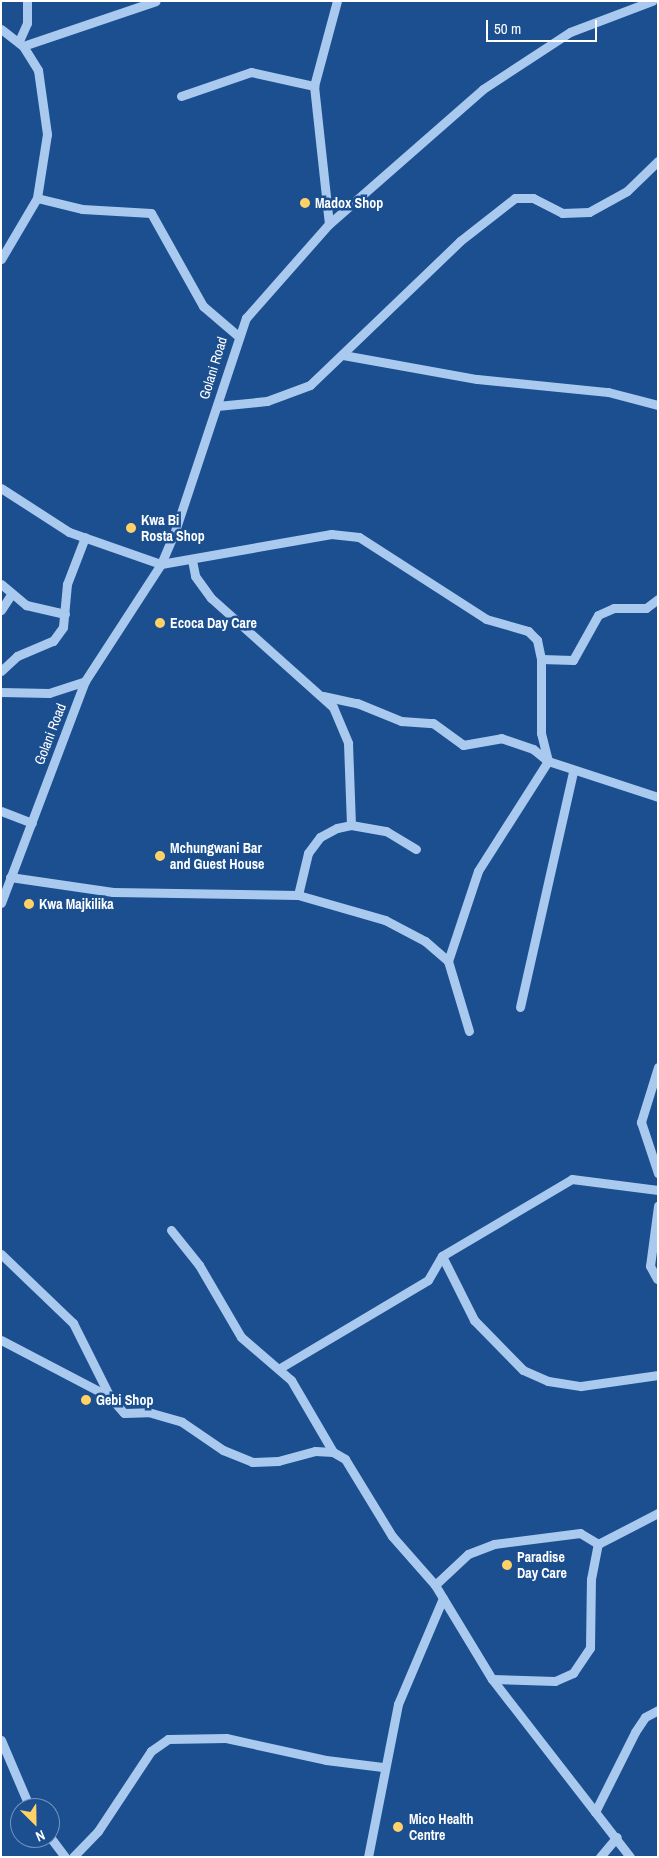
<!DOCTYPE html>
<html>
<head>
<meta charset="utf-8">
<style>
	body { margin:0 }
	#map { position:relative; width:659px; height:1858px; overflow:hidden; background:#1b4f8f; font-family:"Archivo Narrow",sans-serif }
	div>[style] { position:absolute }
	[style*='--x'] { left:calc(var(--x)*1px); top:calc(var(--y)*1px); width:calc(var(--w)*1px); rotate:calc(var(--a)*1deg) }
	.minor>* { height:9px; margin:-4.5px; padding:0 4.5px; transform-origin:4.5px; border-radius:4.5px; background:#a9c9ee }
	.dots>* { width:14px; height:14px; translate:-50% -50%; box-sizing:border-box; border:2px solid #1b4f8f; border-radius:50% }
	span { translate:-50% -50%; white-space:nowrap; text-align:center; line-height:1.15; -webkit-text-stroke:5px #1b4f8f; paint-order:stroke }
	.poi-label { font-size:14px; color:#fff; font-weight:700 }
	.left { translate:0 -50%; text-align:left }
	.street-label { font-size:14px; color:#fff }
	.frame { position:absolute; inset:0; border:2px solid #fff; pointer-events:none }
	.north { position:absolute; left:10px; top:1798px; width:50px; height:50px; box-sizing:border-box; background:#1b4f8f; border:1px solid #7695bc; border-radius:50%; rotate:157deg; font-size:14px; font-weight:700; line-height:20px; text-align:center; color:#fff }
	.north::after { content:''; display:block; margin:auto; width:18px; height:22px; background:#ffd166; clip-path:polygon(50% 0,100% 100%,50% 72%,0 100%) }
	.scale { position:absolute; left:486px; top:20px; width:111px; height:22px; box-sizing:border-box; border:2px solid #fff; border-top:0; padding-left:6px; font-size:15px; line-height:18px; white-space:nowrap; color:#fff; -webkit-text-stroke:4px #1b4f8f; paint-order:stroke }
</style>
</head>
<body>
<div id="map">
	<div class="minor">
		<i style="--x:1;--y:29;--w:28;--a:38"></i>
		<i style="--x:23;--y:46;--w:28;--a:58"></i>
		<i style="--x:38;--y:70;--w:65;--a:82"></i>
		<i style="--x:47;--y:134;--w:65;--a:98.9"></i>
		<i style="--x:37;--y:198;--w:71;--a:120.5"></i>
		<i style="--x:19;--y:41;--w:20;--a:-66"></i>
		<i style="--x:27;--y:23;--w:22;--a:-90"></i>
		<i style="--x:23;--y:46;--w:140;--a:-18.7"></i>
		<i style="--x:181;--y:96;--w:74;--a:-18.9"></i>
		<i style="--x:251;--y:72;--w:65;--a:12.5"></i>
		<i style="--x:37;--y:198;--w:46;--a:13.7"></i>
		<i style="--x:82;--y:209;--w:69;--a:3.3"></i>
		<i style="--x:151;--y:213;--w:107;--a:60.8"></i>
		<i style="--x:203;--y:306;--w:45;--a:40.5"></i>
		<i style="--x:329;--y:224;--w:139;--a:-96.2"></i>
		<i style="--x:314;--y:86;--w:88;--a:-74.9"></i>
		<i style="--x:343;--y:355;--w:136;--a:10.2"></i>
		<i style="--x:477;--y:379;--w:132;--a:5.7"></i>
		<i style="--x:608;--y:392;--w:52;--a:14.6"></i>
		<i style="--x:217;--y:406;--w:50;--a:-5.7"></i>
		<i style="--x:267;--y:401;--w:46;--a:-20.4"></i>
		<i style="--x:310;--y:385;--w:208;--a:-43.8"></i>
		<i style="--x:460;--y:241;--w:70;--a:-38"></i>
		<i style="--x:515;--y:198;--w:18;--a:0"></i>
		<i style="--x:533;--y:198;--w:33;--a:27"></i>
		<i style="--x:562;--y:213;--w:27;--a:-2"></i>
		<i style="--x:589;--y:212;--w:43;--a:-28.9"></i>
		<i style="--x:627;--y:191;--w:43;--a:-44.1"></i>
		<i style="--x:1;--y:488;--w:81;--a:32.9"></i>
		<i style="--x:69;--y:532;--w:97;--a:19.2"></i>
		<i style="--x:161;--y:564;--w:173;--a:-10"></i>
		<i style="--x:331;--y:534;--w:28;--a:6"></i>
		<i style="--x:359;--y:537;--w:151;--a:32.8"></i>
		<i style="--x:486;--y:619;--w:44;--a:15.9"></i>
		<i style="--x:528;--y:631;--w:13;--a:45"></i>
		<i style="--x:537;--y:640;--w:19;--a:78"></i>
		<i style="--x:541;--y:659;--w:74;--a:90"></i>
		<i style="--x:541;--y:733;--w:29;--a:76"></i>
		<i style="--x:548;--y:761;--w:116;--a:18.1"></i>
		<i style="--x:192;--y:560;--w:16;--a:79"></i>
		<i style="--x:195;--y:576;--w:27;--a:54"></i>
		<i style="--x:211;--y:598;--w:164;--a:41.8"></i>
		<i style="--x:333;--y:707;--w:39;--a:67"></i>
		<i style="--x:348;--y:743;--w:82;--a:87.9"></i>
		<i style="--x:1;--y:584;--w:33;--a:40"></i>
		<i style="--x:26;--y:605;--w:40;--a:13"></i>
		<i style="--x:1;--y:610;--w:17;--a:-57"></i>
		<i style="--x:541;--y:659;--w:32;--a:2"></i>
		<i style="--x:573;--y:660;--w:51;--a:-60.9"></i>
		<i style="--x:598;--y:615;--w:17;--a:-24"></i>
		<i style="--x:614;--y:608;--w:32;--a:0"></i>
		<i style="--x:646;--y:608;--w:15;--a:-37"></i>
		<i style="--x:1;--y:671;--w:22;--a:-43"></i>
		<i style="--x:17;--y:656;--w:39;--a:-23"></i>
		<i style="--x:53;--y:641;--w:17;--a:-54"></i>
		<i style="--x:63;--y:627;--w:43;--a:-84.7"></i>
		<i style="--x:67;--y:584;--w:50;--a:-69"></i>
		<i style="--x:1;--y:692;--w:48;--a:1.2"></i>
		<i style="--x:49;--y:693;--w:38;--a:-18"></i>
		<i style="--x:323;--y:696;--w:35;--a:12"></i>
		<i style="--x:357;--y:703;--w:48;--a:22.2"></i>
		<i style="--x:401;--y:721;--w:32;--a:4"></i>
		<i style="--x:433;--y:723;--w:37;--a:36"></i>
		<i style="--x:463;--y:745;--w:39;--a:-10"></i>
		<i style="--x:501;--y:738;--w:34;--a:19"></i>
		<i style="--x:533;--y:749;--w:19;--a:39"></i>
		<i style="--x:548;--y:761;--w:130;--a:122.5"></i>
		<i style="--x:478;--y:871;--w:95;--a:108.4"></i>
		<i style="--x:1;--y:811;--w:33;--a:21"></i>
		<i style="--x:10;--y:877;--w:104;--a:8.3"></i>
		<i style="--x:113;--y:892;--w:185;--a:0.9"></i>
		<i style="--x:298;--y:895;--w:91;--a:16"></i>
		<i style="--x:385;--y:920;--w:45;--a:27.7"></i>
		<i style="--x:425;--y:941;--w:30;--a:41"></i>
		<i style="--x:448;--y:961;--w:73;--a:73.3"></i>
		<i style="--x:298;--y:895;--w:43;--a:-76.6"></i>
		<i style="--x:308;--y:853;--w:20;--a:-53"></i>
		<i style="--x:320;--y:837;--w:19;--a:-28"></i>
		<i style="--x:337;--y:828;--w:14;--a:-12"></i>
		<i style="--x:351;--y:825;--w:36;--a:10"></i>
		<i style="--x:386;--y:831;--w:35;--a:31"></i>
		<i style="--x:1;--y:903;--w:237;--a:-69.3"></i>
		<i style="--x:85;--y:681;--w:140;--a:-57"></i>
		<i style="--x:161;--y:564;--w:33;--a:-67"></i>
		<i style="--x:174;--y:534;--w:228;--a:-71.6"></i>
		<i style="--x:246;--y:318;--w:125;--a:-48.6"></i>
		<i style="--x:329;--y:224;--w:205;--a:-41.2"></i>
		<i style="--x:483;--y:89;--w:104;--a:-33.2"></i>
		<i style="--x:570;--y:32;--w:88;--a:-20.7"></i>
		<i style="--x:520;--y:1007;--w:241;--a:-77.3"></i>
		<i style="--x:658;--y:1067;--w:58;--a:107.2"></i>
		<i style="--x:641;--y:1122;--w:54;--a:71.6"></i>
		<i style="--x:658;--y:1190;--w:87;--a:-172.7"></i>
		<i style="--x:572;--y:1179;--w:151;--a:149.4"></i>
		<i style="--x:442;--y:1256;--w:72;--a:63.4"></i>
		<i style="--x:474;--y:1320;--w:70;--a:45.6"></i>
		<i style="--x:523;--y:1370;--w:27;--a:24"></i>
		<i style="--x:548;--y:1381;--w:33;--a:9"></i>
		<i style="--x:581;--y:1386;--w:78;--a:-8.1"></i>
		<i style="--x:171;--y:1230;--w:45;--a:51.3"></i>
		<i style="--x:199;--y:1265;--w:83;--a:59.7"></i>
		<i style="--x:241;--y:1337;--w:66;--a:40.7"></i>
		<i style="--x:291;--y:1380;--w:83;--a:59.7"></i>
		<i style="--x:1;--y:1254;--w:100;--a:43.8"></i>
		<i style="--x:73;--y:1323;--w:83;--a:63.4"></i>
		<i style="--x:657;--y:1279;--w:15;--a:-118"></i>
		<i style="--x:650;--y:1266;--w:61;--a:-82.4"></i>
		<i style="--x:1;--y:1340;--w:123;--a:27.6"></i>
		<i style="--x:110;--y:1397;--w:21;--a:49"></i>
		<i style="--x:124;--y:1413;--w:24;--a:-2"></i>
		<i style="--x:148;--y:1412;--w:35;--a:16"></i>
		<i style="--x:182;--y:1422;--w:50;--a:34.3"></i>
		<i style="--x:223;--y:1450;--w:31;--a:22"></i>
		<i style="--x:252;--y:1462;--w:26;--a:-2"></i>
		<i style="--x:278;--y:1461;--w:38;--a:-15"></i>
		<i style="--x:315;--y:1451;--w:18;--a:3"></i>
		<i style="--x:333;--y:1452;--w:14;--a:30"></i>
		<i style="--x:345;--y:1459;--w:90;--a:58.6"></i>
		<i style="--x:392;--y:1536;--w:65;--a:48.7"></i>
		<i style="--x:435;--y:1585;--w:110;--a:58.8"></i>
		<i style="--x:492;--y:1679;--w:225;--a:52.2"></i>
		<i style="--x:280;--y:1368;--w:172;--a:-30.7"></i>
		<i style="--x:428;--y:1280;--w:28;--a:-60"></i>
		<i style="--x:435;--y:1585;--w:45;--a:-43.2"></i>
		<i style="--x:468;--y:1554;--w:28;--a:-21"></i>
		<i style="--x:494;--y:1544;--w:87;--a:-7.3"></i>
		<i style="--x:580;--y:1533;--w:21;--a:31"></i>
		<i style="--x:492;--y:1679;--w:63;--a:1.8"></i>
		<i style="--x:555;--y:1681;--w:20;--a:-24"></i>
		<i style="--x:573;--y:1673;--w:30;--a:-56"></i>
		<i style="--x:590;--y:1648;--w:69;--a:-89.2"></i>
		<i style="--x:591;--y:1579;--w:36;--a:-79"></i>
		<i style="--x:598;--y:1544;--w:68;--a:-27.3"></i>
		<i style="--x:1;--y:1740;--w:74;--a:66.9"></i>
		<i style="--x:595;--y:1812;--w:89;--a:-63.4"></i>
		<i style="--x:635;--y:1732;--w:18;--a:-56"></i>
		<i style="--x:645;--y:1717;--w:15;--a:-28"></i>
		<i style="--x:50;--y:1837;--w:25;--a:53"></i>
		<i style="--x:73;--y:1857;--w:36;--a:-46"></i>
		<i style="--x:98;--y:1831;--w:96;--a:-56.5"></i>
		<i style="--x:151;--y:1751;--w:21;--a:-35"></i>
		<i style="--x:168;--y:1739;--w:58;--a:-1"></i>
		<i style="--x:226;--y:1738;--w:102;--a:12.4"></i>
		<i style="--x:326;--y:1760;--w:57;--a:7"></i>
		<i style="--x:368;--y:1857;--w:156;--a:-78.9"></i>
		<i style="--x:398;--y:1704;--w:115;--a:-67"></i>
		<i style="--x:600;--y:1857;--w:26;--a:-50"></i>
	</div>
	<div class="dots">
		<i style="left:305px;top:203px;background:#ffd166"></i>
		<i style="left:131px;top:528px;background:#ffd166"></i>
		<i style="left:160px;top:623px;background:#ffd166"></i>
		<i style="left:160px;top:856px;background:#ffd166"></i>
		<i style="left:29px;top:904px;background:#ffd166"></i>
		<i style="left:86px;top:1400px;background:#ffd166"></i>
		<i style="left:507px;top:1565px;background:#ffd166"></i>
		<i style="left:398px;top:1827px;background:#ffd166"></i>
	</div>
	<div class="poi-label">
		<span class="left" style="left:315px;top:203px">Madox Shop</span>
		<span class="left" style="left:141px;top:528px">Kwa Bi<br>Rosta Shop</span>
		<span class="left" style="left:170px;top:623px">Ecoca Day Care</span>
		<span class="left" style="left:170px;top:856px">Mchungwani Bar<br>and Guest House</span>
		<span class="left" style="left:39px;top:904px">Kwa Majkilika</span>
		<span class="left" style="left:96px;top:1400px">Gebi Shop</span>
		<span class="left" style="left:517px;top:1565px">Paradise<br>Day Care</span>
		<span class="left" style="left:409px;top:1827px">Mico Health<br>Centre</span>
	</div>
	<div class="street-label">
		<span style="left:213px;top:368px;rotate:-73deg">Golani Road</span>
		<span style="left:50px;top:734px;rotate:-69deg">Golani Road</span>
	</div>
	<div class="frame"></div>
	<div class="north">N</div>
	<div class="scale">50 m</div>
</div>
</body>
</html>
